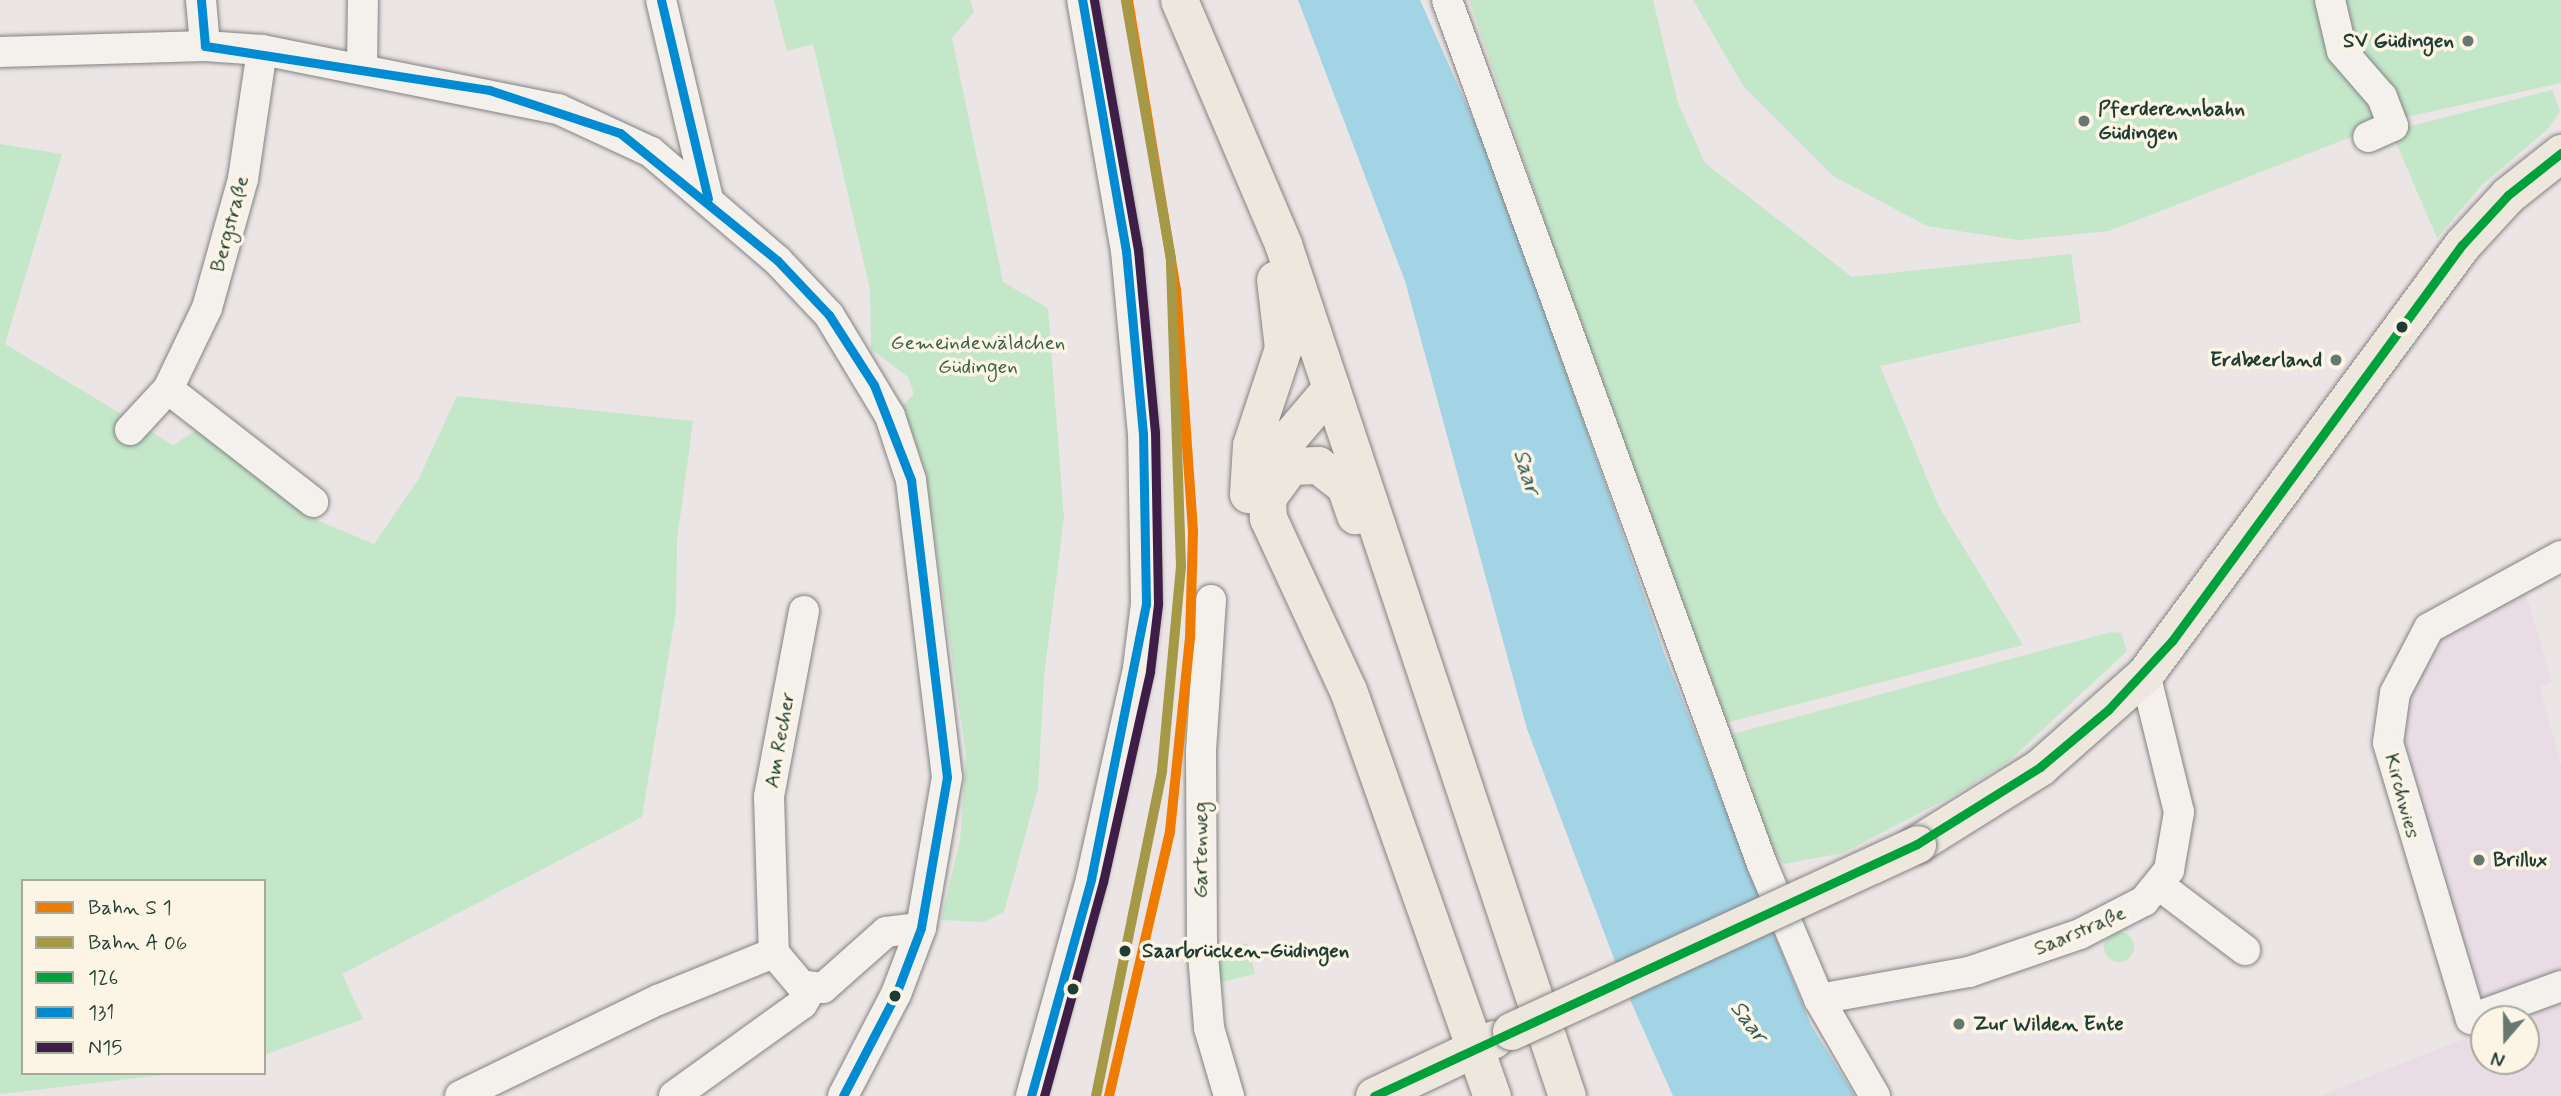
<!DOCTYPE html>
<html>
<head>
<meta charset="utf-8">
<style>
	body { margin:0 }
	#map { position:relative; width:2561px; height:1096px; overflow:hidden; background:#ece5e6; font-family:Mynerve,sans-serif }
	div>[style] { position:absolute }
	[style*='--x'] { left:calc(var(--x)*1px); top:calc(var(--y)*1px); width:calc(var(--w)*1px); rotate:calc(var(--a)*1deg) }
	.built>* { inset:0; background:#e9dce5 }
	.green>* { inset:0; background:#c4e6c9 }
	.round { border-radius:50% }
	.water>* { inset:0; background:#a3d4e5 }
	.roads { filter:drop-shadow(0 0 2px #818382) drop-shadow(0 0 2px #818382) }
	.minor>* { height:30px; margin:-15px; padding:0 15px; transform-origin:15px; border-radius:15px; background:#f4f0eb }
	.major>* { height:37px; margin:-18.5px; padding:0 18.5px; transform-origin:18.5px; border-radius:18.5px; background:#ede7de }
	.bridges { filter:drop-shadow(0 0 2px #818382) drop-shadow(0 0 2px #818382) }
	.major-bridge>* { height:37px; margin:-18.5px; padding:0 18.5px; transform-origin:18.5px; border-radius:18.5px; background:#ede7de }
	.bus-1>* { height:9px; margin:-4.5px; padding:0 4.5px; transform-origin:4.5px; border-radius:4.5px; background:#00a13a }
	.bus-2>* { height:9px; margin:-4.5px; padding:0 4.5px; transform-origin:4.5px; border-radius:4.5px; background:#008bd2 }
	.bus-3>* { height:9px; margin:-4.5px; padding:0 4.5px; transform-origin:4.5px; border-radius:4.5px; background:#3e1d47 }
	.rail-1>* { height:10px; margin:-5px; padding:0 5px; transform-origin:5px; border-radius:5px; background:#ef7c00 }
	.rail-2>* { height:10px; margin:-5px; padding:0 5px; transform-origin:5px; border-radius:5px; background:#a59846 }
	.dots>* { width:19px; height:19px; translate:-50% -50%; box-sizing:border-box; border:4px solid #fcf5e5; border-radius:50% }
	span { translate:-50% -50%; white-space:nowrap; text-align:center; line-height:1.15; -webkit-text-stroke:7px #fcf5e5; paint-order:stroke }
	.poi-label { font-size:21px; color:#1f3d34; font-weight:700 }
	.right { translate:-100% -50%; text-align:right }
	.left { translate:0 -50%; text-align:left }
	.street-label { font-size:21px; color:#1f3d34 }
	.park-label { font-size:21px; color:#395f4d }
	.stop-label { font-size:21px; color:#1f3d34; font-weight:700 }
	.water-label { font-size:23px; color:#335a57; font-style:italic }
	.legend { position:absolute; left:21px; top:879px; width:245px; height:196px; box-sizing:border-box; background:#fcf5e5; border:2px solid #a4ab9e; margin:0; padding:9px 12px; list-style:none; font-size:21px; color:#1f3d34 }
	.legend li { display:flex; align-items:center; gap:14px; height:35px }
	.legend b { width:35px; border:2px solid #a4ab9e }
	.north { position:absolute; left:2470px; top:1005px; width:70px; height:70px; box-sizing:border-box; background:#fcf5e5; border:2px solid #a4ab9e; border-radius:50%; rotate:200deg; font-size:19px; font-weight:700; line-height:28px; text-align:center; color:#1f3d34 }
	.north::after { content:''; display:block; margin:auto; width:24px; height:32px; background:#677872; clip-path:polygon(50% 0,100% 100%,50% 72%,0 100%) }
</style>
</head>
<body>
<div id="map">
	<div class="built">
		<i style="clip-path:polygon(2524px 588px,2552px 682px,2540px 687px,2561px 766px,2561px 1096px,2320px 1096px,2484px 1031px,2484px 1061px,2526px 1061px,2526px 1019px,2488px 1019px,2397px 731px,2410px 687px,2457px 620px)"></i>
	</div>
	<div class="green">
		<i style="clip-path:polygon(774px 0,970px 0,974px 12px,952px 38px,1003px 282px,1048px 308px,1064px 518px,1044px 677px,1038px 789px,1004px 912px,984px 922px,941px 920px,960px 841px,966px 755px,925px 468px,902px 406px,914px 394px,908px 377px,871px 349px,870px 289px,813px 44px,787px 51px)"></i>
		<i style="clip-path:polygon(1469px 0,1653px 0,1678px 103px,1705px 163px,1852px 277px,2071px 254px,2081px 322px,1880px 366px,1939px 507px,2023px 645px,1718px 725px)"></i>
		<i style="clip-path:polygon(1693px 0,2561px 0,2561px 83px,2397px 119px,2109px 231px,2018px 240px,1927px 226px,1833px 176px,1744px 87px)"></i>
		<i style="clip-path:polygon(2552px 90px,2560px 111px,2548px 129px,2482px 185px,2437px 238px,2391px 131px)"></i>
		<i style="clip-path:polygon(0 144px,62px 154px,5px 344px,173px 445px,203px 426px,319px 521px,374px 544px,418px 480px,457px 396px,693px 421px,677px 541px,676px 611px,642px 817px,342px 974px,363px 1019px,264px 1055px,264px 881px,23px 881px,23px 1073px,181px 1073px,0 1094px)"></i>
		<i style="clip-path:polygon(2111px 632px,2121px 633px,2127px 651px,2010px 760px,1960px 792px,1843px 853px,1784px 864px,1768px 848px,1744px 791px,1754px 787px,1747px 771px,1737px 774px,1722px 737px)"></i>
		<i class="round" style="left:2104px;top:932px;width:30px;height:30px"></i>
		<i style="clip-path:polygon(1247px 943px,1255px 974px,1210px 985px,1212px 951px)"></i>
	</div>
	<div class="water">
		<i style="clip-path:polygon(1298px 0,1420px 0,1496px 171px,1666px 658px,1771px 926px,1811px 1025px,1855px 1096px,1673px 1096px,1627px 993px,1527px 729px,1405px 281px)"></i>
	</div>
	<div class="roads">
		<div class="minor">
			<i style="--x:201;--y:0;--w:46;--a:85"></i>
			<i style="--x:661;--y:0;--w:204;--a:76.7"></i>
			<i style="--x:1447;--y:0;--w:920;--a:69.97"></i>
			<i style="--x:1762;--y:864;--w:147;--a:67.1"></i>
			<i style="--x:1819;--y:999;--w:112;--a:60"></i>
			<i style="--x:2330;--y:0;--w:52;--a:76.8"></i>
			<i style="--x:2342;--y:51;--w:61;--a:49"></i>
			<i style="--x:2382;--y:97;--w:31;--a:69"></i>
			<i style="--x:2393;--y:126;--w:27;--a:156"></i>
			<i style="--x:0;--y:52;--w:205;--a:-1.7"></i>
			<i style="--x:205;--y:46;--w:57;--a:4"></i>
			<i style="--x:262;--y:50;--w:302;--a:11.3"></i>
			<i style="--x:558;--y:109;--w:102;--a:24.8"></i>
			<i style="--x:651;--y:152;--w:166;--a:40.6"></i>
			<i style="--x:777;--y:260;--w:76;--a:46.6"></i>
			<i style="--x:829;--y:315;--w:118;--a:58.9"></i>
			<i style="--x:890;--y:416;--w:67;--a:71.8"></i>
			<i style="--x:911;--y:480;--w:299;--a:83.1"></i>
			<i style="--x:947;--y:777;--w:153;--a:99.8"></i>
			<i style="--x:921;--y:928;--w:71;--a:110.7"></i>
			<i style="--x:896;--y:994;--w:115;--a:117.5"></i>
			<i style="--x:362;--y:68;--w:68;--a:-89.2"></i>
			<i style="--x:168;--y:389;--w:184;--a:37.9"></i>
			<i style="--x:130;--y:430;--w:56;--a:-47.2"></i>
			<i style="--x:168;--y:389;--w:90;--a:-64.3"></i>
			<i style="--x:207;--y:308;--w:134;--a:-74.4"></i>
			<i style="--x:243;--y:179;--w:130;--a:-81.6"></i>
			<i style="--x:2561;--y:556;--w:150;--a:151.4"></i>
			<i style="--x:2429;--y:628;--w:73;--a:117.6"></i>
			<i style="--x:2395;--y:693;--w:50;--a:98"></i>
			<i style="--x:2388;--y:743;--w:288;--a:73.3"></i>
			<i style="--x:2471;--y:1019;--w:96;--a:-20.1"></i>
			<i style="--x:1211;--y:600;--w:152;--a:93.8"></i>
			<i style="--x:1201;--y:752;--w:190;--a:89.7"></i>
			<i style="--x:1202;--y:942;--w:86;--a:85.3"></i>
			<i style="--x:1209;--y:1028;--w:71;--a:73.6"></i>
			<i style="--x:804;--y:611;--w:189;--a:100.7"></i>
			<i style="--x:769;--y:797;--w:156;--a:88.2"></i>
			<i style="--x:774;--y:953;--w:42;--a:49.8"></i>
			<i style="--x:801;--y:985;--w:22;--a:8"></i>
			<i style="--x:823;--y:988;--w:84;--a:-41.6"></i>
			<i style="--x:886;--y:932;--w:35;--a:-7"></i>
			<i style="--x:2159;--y:885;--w:108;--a:37.1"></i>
			<i style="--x:1819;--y:999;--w:152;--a:-10.2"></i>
			<i style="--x:1969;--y:972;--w:117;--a:-18.9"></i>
			<i style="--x:2080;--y:934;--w:72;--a:-27.3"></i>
			<i style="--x:2144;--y:901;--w:40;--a:-51"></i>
			<i style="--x:2169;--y:870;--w:59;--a:-80.2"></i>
			<i style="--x:2179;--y:812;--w:142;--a:-103.8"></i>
			<i style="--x:460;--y:1096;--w:220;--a:-25.9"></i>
			<i style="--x:658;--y:1000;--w:125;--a:-22.1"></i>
			<i style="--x:674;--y:1096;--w:158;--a:-35.7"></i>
			<i style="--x:802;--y:1004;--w:19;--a:-58"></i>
			<i style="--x:1031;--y:1096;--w:225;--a:-74.5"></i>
			<i style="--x:1091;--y:879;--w:216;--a:-77.4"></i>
			<i style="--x:1138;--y:668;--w:64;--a:-82.9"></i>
			<i style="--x:1146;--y:604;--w:170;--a:-91"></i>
			<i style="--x:1143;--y:434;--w:184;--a:-95.3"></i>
			<i style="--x:1126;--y:251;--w:255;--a:-99.9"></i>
		</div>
		<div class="major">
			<i style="--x:1179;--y:0;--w:265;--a:66.9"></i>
			<i style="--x:1283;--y:244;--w:898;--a:71.57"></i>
			<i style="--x:1331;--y:388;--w:88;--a:130.4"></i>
			<i style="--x:1274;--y:455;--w:26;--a:108"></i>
			<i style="--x:1266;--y:480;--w:38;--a:87"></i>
			<i style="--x:1268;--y:518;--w:190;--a:65.1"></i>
			<i style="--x:1348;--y:690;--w:431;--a:70.5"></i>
			<i style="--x:1248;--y:494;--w:49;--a:-86.5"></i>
			<i style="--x:1251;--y:445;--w:102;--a:-71.7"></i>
			<i style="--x:1283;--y:348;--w:69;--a:-96.6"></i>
			<i style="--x:1267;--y:498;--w:39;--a:-54"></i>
			<i style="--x:1290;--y:466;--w:28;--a:-2"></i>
			<i style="--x:1318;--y:465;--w:34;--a:38"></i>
			<i style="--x:1345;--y:486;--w:31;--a:71"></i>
			<i style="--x:1917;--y:844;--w:145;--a:-32"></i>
			<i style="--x:2040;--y:767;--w:140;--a:-41.5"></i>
			<i style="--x:2145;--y:674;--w:533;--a:-53.54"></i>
			<i style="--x:2462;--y:245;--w:68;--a:-47.4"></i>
			<i style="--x:2508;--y:195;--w:68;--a:-38.4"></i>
			<i style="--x:1374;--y:1096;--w:133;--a:-25.4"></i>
		</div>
	</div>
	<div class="bridges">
		<div class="major-bridge">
			<i style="--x:1511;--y:1031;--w:447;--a:-24.7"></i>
		</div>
	</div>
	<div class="bus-1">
		<i style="--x:1374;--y:1096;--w:599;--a:-24.9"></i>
		<i style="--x:1917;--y:844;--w:145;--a:-32"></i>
		<i style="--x:2040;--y:767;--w:89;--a:-40"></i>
		<i style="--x:2108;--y:710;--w:94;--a:-47.2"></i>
		<i style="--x:2172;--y:641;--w:491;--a:-53.8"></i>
		<i style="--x:2462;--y:245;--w:68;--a:-47.4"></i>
		<i style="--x:2508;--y:195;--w:68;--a:-38.4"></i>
	</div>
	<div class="bus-2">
		<i style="--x:201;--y:0;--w:46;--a:85"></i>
		<i style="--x:205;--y:46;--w:287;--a:8.8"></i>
		<i style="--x:489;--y:90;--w:138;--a:18.2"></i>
		<i style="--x:620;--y:133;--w:202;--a:39"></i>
		<i style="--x:777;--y:260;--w:76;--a:46.6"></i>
		<i style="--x:829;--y:315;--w:83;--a:57.3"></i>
		<i style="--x:874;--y:385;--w:102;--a:68.7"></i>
		<i style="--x:911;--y:480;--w:299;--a:83.1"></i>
		<i style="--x:947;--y:777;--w:153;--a:99.8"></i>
		<i style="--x:921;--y:928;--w:71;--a:110.7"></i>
		<i style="--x:896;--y:994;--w:115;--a:117.5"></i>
		<i style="--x:661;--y:0;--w:204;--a:76.7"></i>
		<i style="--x:1031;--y:1096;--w:225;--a:-74.5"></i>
		<i style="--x:1091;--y:879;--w:280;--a:-78.7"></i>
		<i style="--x:1146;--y:604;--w:170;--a:-91"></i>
		<i style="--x:1143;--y:434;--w:184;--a:-95.3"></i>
		<i style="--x:1126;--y:251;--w:255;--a:-99.9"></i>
	</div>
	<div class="bus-3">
		<i style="--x:1044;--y:1096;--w:222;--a:-74.6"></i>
		<i style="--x:1103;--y:882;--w:216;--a:-77.4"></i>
		<i style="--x:1150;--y:671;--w:67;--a:-83.2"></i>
		<i style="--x:1158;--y:604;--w:171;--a:-91"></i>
		<i style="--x:1155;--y:433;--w:184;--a:-95.3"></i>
		<i style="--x:1138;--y:250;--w:254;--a:-100"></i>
	</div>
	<div class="rail-1">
		<i style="--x:1109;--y:1096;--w:272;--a:-77"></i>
		<i style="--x:1170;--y:831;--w:193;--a:-84.1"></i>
		<i style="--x:1190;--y:639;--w:108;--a:-88.4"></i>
		<i style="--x:1193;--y:531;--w:242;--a:-94"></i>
		<i style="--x:1176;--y:290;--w:294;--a:-99.4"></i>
	</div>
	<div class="rail-2">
		<i style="--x:1096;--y:1096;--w:332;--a:-78.5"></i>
		<i style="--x:1162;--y:771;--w:206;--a:-84.7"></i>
		<i style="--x:1181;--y:566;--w:307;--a:-91.9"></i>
		<i style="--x:1171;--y:259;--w:263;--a:-99.9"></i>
	</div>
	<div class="dots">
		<i style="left:2468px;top:41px;background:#677872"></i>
		<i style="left:2084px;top:121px;background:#677872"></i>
		<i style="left:2402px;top:327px;background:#1f3d34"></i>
		<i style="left:2336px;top:360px;background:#677872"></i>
		<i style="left:2479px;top:860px;background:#677872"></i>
		<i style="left:1125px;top:951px;background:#1f3d34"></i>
		<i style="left:1073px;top:989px;background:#1f3d34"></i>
		<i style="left:895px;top:996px;background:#1f3d34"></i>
		<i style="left:1959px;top:1024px;background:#677872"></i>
	</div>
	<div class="poi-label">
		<span class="right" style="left:2454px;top:41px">SV Güdingen</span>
		<span class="left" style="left:2098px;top:121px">Pferderennbahn<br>Güdingen</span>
		<span class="right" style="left:2322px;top:360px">Erdbeerland</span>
		<span class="left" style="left:2493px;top:860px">Brillux</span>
		<span class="left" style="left:1973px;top:1024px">Zur Wilden Ente</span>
	</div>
	<div class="street-label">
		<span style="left:230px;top:224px;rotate:-75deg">Bergstraße</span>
		<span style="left:780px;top:740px;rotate:-80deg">Am Recher</span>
		<span style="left:2402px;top:796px;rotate:75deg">Kirchwies</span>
		<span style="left:1201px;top:850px;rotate:-90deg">Gartenweg</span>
		<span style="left:2080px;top:931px;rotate:-23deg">Saarstraße</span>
	</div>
	<div class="park-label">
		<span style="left:978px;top:355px">Gemeindewäldchen<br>Güdingen</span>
	</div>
	<div class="stop-label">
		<span class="left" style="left:1142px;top:951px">Saarbrücken-Güdingen</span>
	</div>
	<div class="water-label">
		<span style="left:1526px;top:472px;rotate:73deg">Saar</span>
		<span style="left:1748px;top:1022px;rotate:53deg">Saar</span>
	</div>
	<ul class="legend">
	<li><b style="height:9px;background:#ef7c00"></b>Bahn S 1</li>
	<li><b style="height:9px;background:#a59846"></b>Bahn A 06</li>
	<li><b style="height:9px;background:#00a13a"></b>126</li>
	<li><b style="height:9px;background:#008bd2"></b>131</li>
	<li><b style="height:9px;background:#3e1d47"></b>N15</li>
	</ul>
	<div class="north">N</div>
</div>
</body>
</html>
